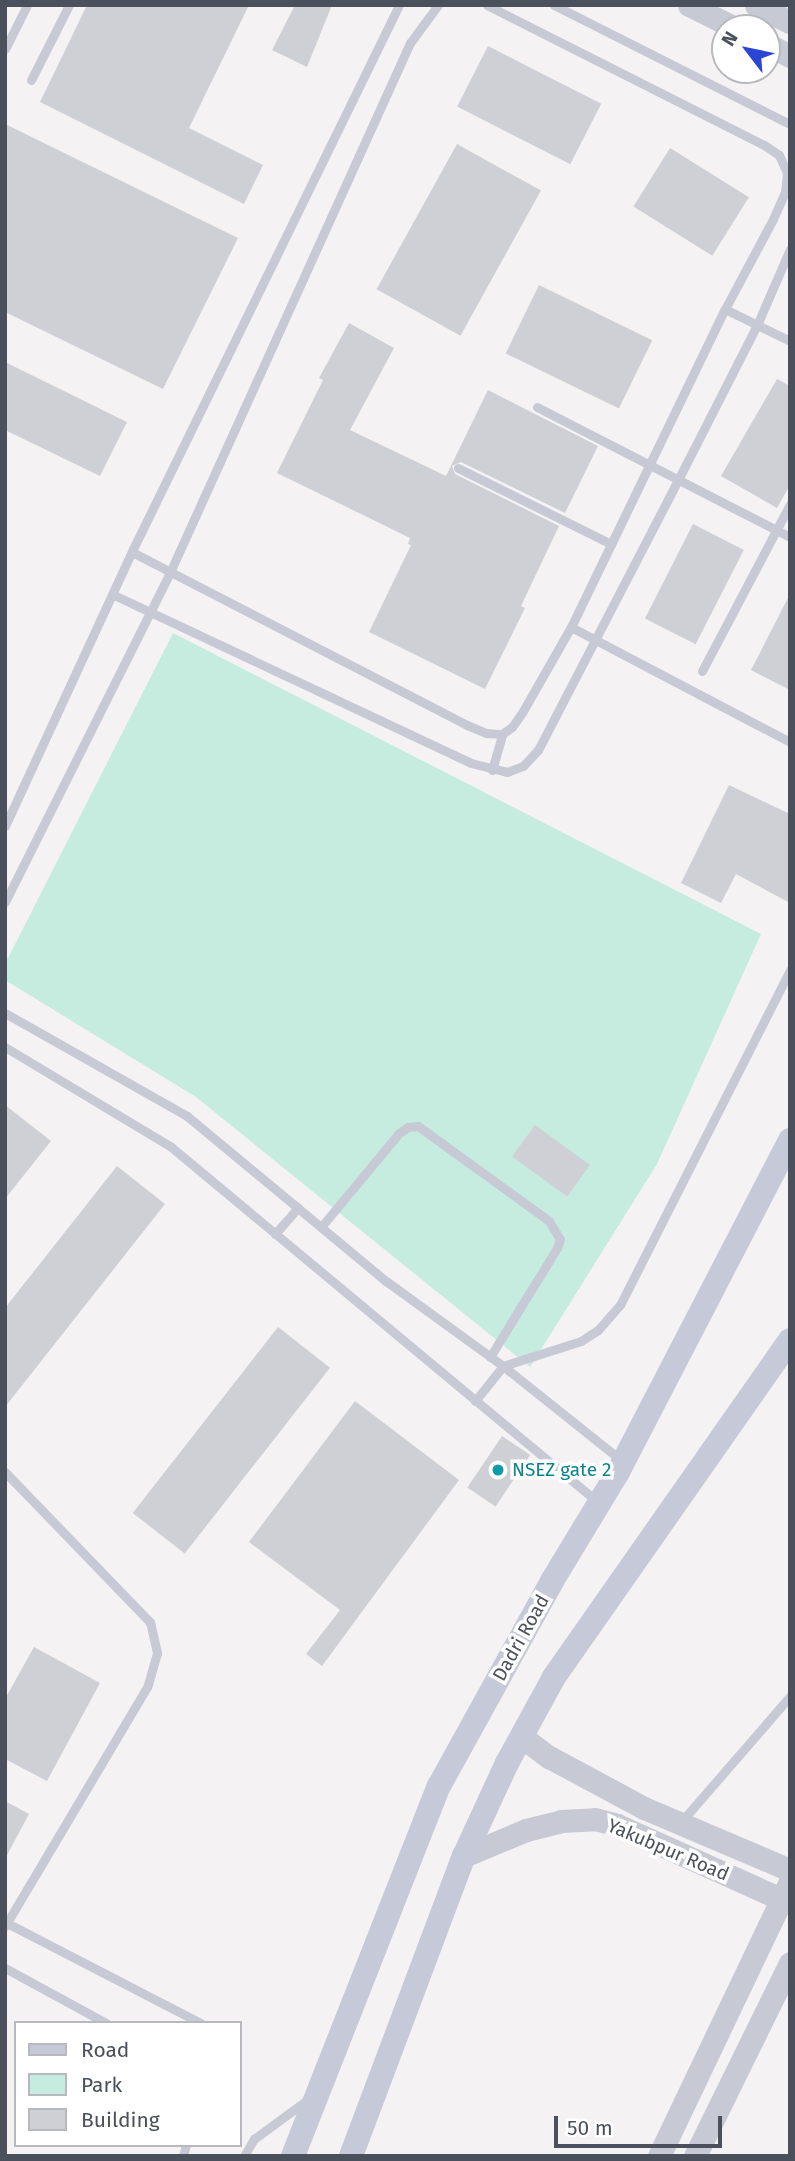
<!DOCTYPE html>
<html>
<head>
<meta charset="utf-8">
<style>
	body { margin:0 }
	#map { position:relative; width:795px; height:2161px; overflow:hidden; background:#f4f2f2; font-family:"Fira Sans",sans-serif }
	div>[style] { position:absolute }
	[style*='--x'] { left:calc(var(--x)*1px); top:calc(var(--y)*1px); width:calc(var(--w)*1px); rotate:calc(var(--a)*1deg) }
	.green>* { inset:0; background:#c5ecdf }
	.building>* { inset:0; background:#cfd0d5; transform-origin:0 0 }
	.service>* { height:9px; margin:-4.5px; padding:0 4.5px; transform-origin:4.5px; border-radius:4.5px; background:#c7cad5 }
	.tertiary>* { height:23px; margin:-11.5px; padding:0 11.5px; transform-origin:11.5px; border-radius:11.5px; background:#c7cad5 }
	.secondary>* { height:24px; margin:-12px; padding:0 12px; transform-origin:12px; border-radius:12px; background:#c6cad8 }
	.dots>* { width:19px; height:19px; translate:-50% -50%; box-sizing:border-box; border:4px solid #fff; border-radius:50% }
	span { translate:-50% -50%; white-space:nowrap; text-align:center; line-height:1.15; -webkit-text-stroke:7px #fff; paint-order:stroke }
	.culture-label { font-size:19px; color:#0d838f }
	.left { translate:0 -50%; text-align:left }
	.street-label { font-size:19px; color:#4b505d }
	.frame { position:absolute; inset:0; border:7px solid #4b505d; pointer-events:none }
	.legend { position:absolute; left:14px; top:2021px; width:228px; height:126px; box-sizing:border-box; background:#fff; border:2px solid #b7b9be; margin:0; padding:9px 12px; list-style:none; font-size:21px; color:#4b505d }
	.legend li { display:flex; align-items:center; gap:14px; height:35px }
	.legend b { width:35px; border:2px solid #b7b9be }
	.north { position:absolute; left:711px; top:14px; width:70px; height:70px; box-sizing:border-box; background:#fff; border:2px solid #b7b9be; border-radius:50%; rotate:302deg; font-size:19px; font-weight:700; line-height:28px; text-align:center; color:#4b505d }
	.north::after { content:''; display:block; margin:auto; width:24px; height:32px; background:#2b46d4; clip-path:polygon(50% 0,100% 100%,50% 72%,0 100%) }
	.scale { position:absolute; left:554px; top:2116px; width:168px; height:32px; box-sizing:border-box; border:4px solid #4b505d; border-top:0; padding-left:9px; font-size:21px; line-height:24px; white-space:nowrap; color:#4b505d; -webkit-text-stroke:5px #fff; paint-order:stroke }
</style>
</head>
<body>
<div id="map">
	<div class="green">
		<i style="clip-path:polygon(173px 633px,761px 934px,657px 1164px,530px 1367px,196px 1097px,5px 980px,5px 964px)"></i>
	</div>
	<div class="building">
		<i style="clip-path:polygon(87px 5px,249px 5px,189px 128px,263px 165px,244px 204px,40px 102px)"></i>
		<i style="clip-path:polygon(295px 5px,332px 5px,307px 67px,272px 50px)"></i>
		<i style="left:488px;top:46px;width:127px;height:68px;rotate:27deg"></i>
		<i style="clip-path:polygon(5px 124px,238px 238px,163px 389px,5px 312px)"></i>
		<i style="left:457px;top:144px;width:96px;height:166px;rotate:29deg"></i>
		<i style="left:670px;top:148px;width:93px;height:69px;rotate:32deg"></i>
		<i style="left:539px;top:285px;width:126px;height:76px;rotate:26deg"></i>
		<i style="clip-path:polygon(349px 323px,394px 348px,350px 430px,446px 476px,488px 390px,598px 446px,565px 513px,461px 462px,452px 466px,455px 474px,559px 526px,521px 606px,525px 608px,485px 689px,369px 632px,411px 545px,408px 544px,410px 538px,277px 473px,323px 380px,319px 378px)"></i>
		<i style="clip-path:polygon(5px 362px,127px 422px,100px 476px,5px 430px)"></i>
		<i style="clip-path:polygon(777px 379px,790px 386px,790px 485px,777px 508px,721px 476px)"></i>
		<i style="left:693px;top:524px;width:57px;height:106px;rotate:27deg"></i>
		<i style="clip-path:polygon(790px 594px,790px 690px,751px 670px)"></i>
		<i style="clip-path:polygon(729px 785px,790px 814px,790px 903px,736px 874px,721px 903px,681px 883px)"></i>
		<i style="clip-path:polygon(5px 1105px,51px 1141px,5px 1199px)"></i>
		<i style="left:535px;top:1125px;width:68px;height:39px;rotate:36deg"></i>
		<i style="clip-path:polygon(117px 1166px,165px 1204px,5px 1407px,5px 1308px)"></i>
		<i style="left:278px;top:1327px;width:66px;height:236px;rotate:38deg"></i>
		<i style="clip-path:polygon(355px 1401px,459px 1480px,322px 1666px,306px 1654px,340px 1610px,249px 1542px)"></i>
		<i style="left:502px;top:1436px;width:34px;height:62px;rotate:34deg"></i>
		<i style="clip-path:polygon(34px 1647px,100px 1683px,47px 1781px,5px 1759px,5px 1699px)"></i>
		<i style="clip-path:polygon(5px 1801px,29px 1814px,5px 1859px)"></i>
	</div>
	<div class="service">
		<i style="--x:554;--y:5;--w:264;--a:26.8"></i>
		<i style="--x:5;--y:49;--w:49;--a:-63.4"></i>
		<i style="--x:31;--y:80;--w:84;--a:-63.1"></i>
		<i style="--x:725;--y:309;--w:72;--a:26.2"></i>
		<i style="--x:537;--y:407;--w:284;--a:27.2"></i>
		<i style="--x:458;--y:468;--w:171;--a:26.4"></i>
		<i style="--x:132;--y:552;--w:377;--a:27.3"></i>
		<i style="--x:467;--y:725;--w:21;--a:23"></i>
		<i style="--x:486;--y:733;--w:16;--a:4"></i>
		<i style="--x:502;--y:734;--w:12;--a:-35"></i>
		<i style="--x:512;--y:727;--w:19;--a:-55"></i>
		<i style="--x:523;--y:711;--w:97;--a:-60.3"></i>
		<i style="--x:571;--y:627;--w:353;--a:-64.2"></i>
		<i style="--x:725;--y:309;--w:102;--a:-61.9"></i>
		<i style="--x:773;--y:219;--w:30;--a:-66"></i>
		<i style="--x:785;--y:192;--w:19;--a:-84"></i>
		<i style="--x:787;--y:173;--w:20;--a:-114"></i>
		<i style="--x:779;--y:155;--w:18;--a:-146"></i>
		<i style="--x:764;--y:145;--w:310;--a:-153.2"></i>
		<i style="--x:114;--y:595;--w:395;--a:25.2"></i>
		<i style="--x:471;--y:763;--w:37;--a:14"></i>
		<i style="--x:507;--y:772;--w:17;--a:-21"></i>
		<i style="--x:523;--y:766;--w:22;--a:-47"></i>
		<i style="--x:538;--y:750;--w:304;--a:-62.6"></i>
		<i style="--x:678;--y:480;--w:174;--a:-63"></i>
		<i style="--x:757;--y:325;--w:83;--a:-66.5"></i>
		<i style="--x:571;--y:627;--w:247;--a:27.7"></i>
		<i style="--x:702;--y:671;--w:189;--a:-62.2"></i>
		<i style="--x:492;--y:770;--w:37;--a:-74"></i>
		<i style="--x:5;--y:826;--w:305;--a:-65.2"></i>
		<i style="--x:133;--y:549;--w:606;--a:-63.94"></i>
		<i style="--x:5;--y:902;--w:371;--a:-63.4"></i>
		<i style="--x:171;--y:570;--w:579;--a:-65.61"></i>
		<i style="--x:410;--y:43;--w:47;--a:-53.6"></i>
		<i style="--x:5;--y:1013;--w:209;--a:29.5"></i>
		<i style="--x:187;--y:1116;--w:259;--a:39.7"></i>
		<i style="--x:386;--y:1281;--w:145;--a:36"></i>
		<i style="--x:503;--y:1366;--w:152;--a:38.6"></i>
		<i style="--x:5;--y:1047;--w:192;--a:31"></i>
		<i style="--x:170;--y:1146;--w:558;--a:39.77"></i>
		<i style="--x:321;--y:1227;--w:122;--a:-50.3"></i>
		<i style="--x:399;--y:1133;--w:11;--a:-34"></i>
		<i style="--x:408;--y:1127;--w:10;--a:-6"></i>
		<i style="--x:418;--y:1126;--w:162;--a:35.9"></i>
		<i style="--x:549;--y:1221;--w:21;--a:59"></i>
		<i style="--x:560;--y:1239;--w:9;--a:108"></i>
		<i style="--x:557;--y:1248;--w:128;--a:121.6"></i>
		<i style="--x:275;--y:1234;--w:35;--a:-49"></i>
		<i style="--x:475;--y:1401;--w:45;--a:-51.3"></i>
		<i style="--x:503;--y:1366;--w:82;--a:-17.8"></i>
		<i style="--x:581;--y:1341;--w:20;--a:-33"></i>
		<i style="--x:598;--y:1330;--w:33;--a:-49"></i>
		<i style="--x:620;--y:1305;--w:376;--a:-63.1"></i>
		<i style="--x:5;--y:1472;--w:209;--a:46"></i>
		<i style="--x:150;--y:1622;--w:32;--a:77"></i>
		<i style="--x:157;--y:1653;--w:35;--a:106"></i>
		<i style="--x:147;--y:1687;--w:278;--a:120.7"></i>
		<i style="--x:681;--y:1822;--w:167;--a:-49.1"></i>
		<i style="--x:5;--y:1922;--w:220;--a:27.3"></i>
		<i style="--x:5;--y:1968;--w:115;--a:28.6"></i>
		<i style="--x:183;--y:2156;--w:11;--a:-75"></i>
		<i style="--x:244;--y:2156;--w:20;--a:-60"></i>
		<i style="--x:254;--y:2139;--w:66;--a:-36.3"></i>
	</div>
	<div class="tertiary">
		<i style="--x:689;--y:5;--w:51;--a:26.6"></i>
		<i style="--x:756;--y:5;--w:38;--a:27"></i>
		<i style="--x:767;--y:44;--w:26;--a:28"></i>
		<i style="--x:522;--y:1737;--w:34;--a:37"></i>
		<i style="--x:549;--y:1757;--w:108;--a:28.2"></i>
		<i style="--x:644;--y:1808;--w:159;--a:23"></i>
		<i style="--x:464;--y:1856;--w:67;--a:-22.8"></i>
		<i style="--x:526;--y:1830;--w:36;--a:-14"></i>
		<i style="--x:561;--y:1821;--w:34;--a:-3"></i>
		<i style="--x:595;--y:1819;--w:23;--a:15"></i>
		<i style="--x:617;--y:1825;--w:190;--a:24.3"></i>
		<i style="--x:659;--y:2156;--w:305;--a:-64.5"></i>
		<i style="--x:695;--y:2156;--w:215;--a:-63.8"></i>
	</div>
	<div class="secondary">
		<i style="--x:293;--y:2156;--w:398;--a:-68.5"></i>
		<i style="--x:439;--y:1786;--w:234;--a:-61.1"></i>
		<i style="--x:552;--y:1581;--w:127;--a:-58.8"></i>
		<i style="--x:618;--y:1472;--w:374;--a:-62.6"></i>
		<i style="--x:351;--y:2156;--w:321;--a:-69.4"></i>
		<i style="--x:464;--y:1856;--w:102;--a:-65.2"></i>
		<i style="--x:507;--y:1763;--w:98;--a:-61.3"></i>
		<i style="--x:554;--y:1677;--w:411;--a:-55"></i>
	</div>
	<div class="dots">
		<i style="left:498px;top:1470px;background:#0f9aa8"></i>
	</div>
	<div class="culture-label">
		<span class="left" style="left:512px;top:1470px">NSEZ gate 2</span>
	</div>
	<div class="street-label">
		<span style="left:521px;top:1638px;rotate:-61deg">Dadri Road</span>
		<span style="left:668px;top:1850px;rotate:23deg">Yakubpur Road</span>
	</div>
	<div class="frame"></div>
	<ul class="legend">
	<li><b style="height:9px;background:#c6cad8"></b>Road</li>
	<li><b style="height:19px;background:#c5ecdf"></b>Park</li>
	<li><b style="height:19px;background:#cfd0d5"></b>Building</li>
	</ul>
	<div class="north">N</div>
	<div class="scale">50 m</div>
</div>
</body>
</html>
